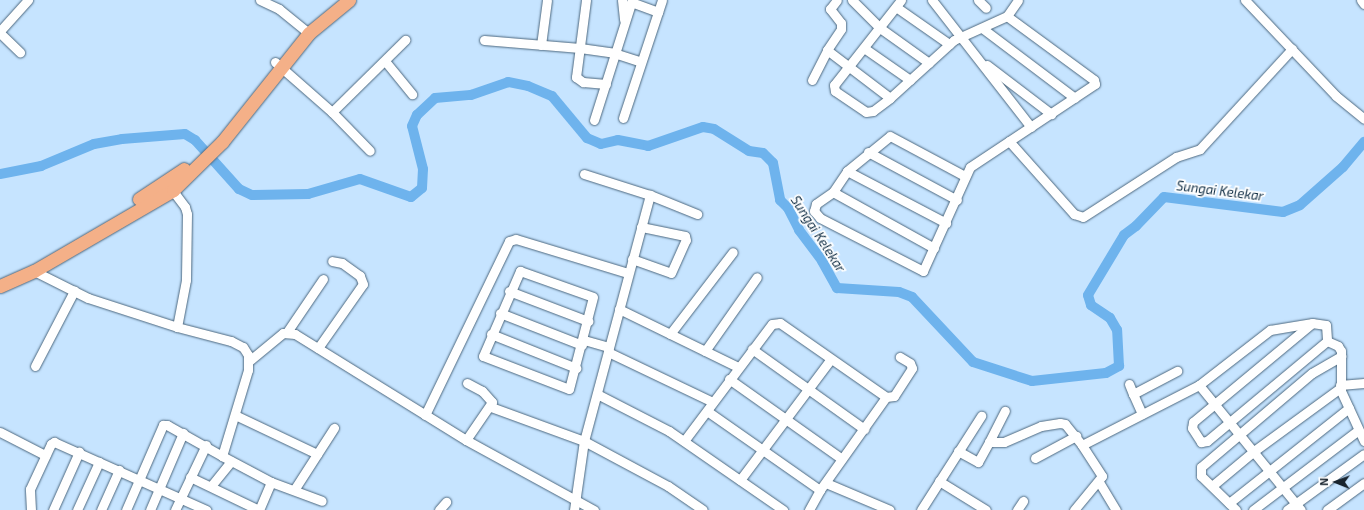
<!DOCTYPE html>
<html>
<head>
<meta charset="utf-8">
<style>
	body { margin:0 }
	#map { position:relative; width:1364px; height:510px; overflow:hidden; background:#c6e4ff; font-family:"Exo 2",sans-serif }
	div>[style] { position:absolute }
	[style*='--x'] { left:calc(var(--x)*1px); top:calc(var(--y)*1px); width:calc(var(--w)*1px); rotate:calc(var(--a)*1deg) }
	.river>* { height:10px; margin:-5px; padding:0 5px; transform-origin:5px; border-radius:5px; background:#6eb3ed }
	.roads { filter:drop-shadow(0 0 1px #4d687f) drop-shadow(0 0 1px #4d687f) }
	.minor>* { height:9px; margin:-4.5px; padding:0 4.5px; transform-origin:4.5px; border-radius:4.5px; background:#fff }
	.highway>* { height:13px; margin:-6.5px; padding:0 6.5px; transform-origin:6.5px; border-radius:6.5px; background:#f4b088 }
	span { translate:-50% -50%; white-space:nowrap; text-align:center; line-height:1.15; -webkit-text-stroke:3.5px #fff; paint-order:stroke }
	.water-label { font-size:13px; color:#0f2d44; font-style:italic }
	.north { position:absolute; left:1316px; top:462px; width:40px; height:40px; -webkit-text-stroke:3px #fff; paint-order:stroke; rotate:271deg; font-size:11px; font-weight:700; line-height:16px; text-align:center; color:#18232d }
	.north::after { content:''; display:block; margin:auto; width:14px; height:18px; background:#18232d; clip-path:polygon(50% 0,100% 100%,50% 72%,0 100%) }
</style>
</head>
<body>
<div id="map">
	<div class="river">
		<i style="--x:0;--y:174;--w:42;--a:-11"></i>
		<i style="--x:41;--y:166;--w:57;--a:-22.5"></i>
		<i style="--x:94;--y:144;--w:28;--a:-10"></i>
		<i style="--x:122;--y:139;--w:63;--a:-4.5"></i>
		<i style="--x:185;--y:134;--w:12;--a:31"></i>
		<i style="--x:195;--y:140;--w:66;--a:48.1"></i>
		<i style="--x:239;--y:189;--w:14;--a:25"></i>
		<i style="--x:252;--y:195;--w:56;--a:-1"></i>
		<i style="--x:308;--y:194;--w:54;--a:-16.1"></i>
		<i style="--x:360;--y:179;--w:54;--a:19.4"></i>
		<i style="--x:411;--y:197;--w:14;--a:-39"></i>
		<i style="--x:422;--y:188;--w:19;--a:-87"></i>
		<i style="--x:423;--y:169;--w:44;--a:-104.3"></i>
		<i style="--x:412;--y:126;--w:12;--a:-66"></i>
		<i style="--x:417;--y:115;--w:25;--a:-43"></i>
		<i style="--x:435;--y:98;--w:36;--a:-5"></i>
		<i style="--x:471;--y:95;--w:39;--a:-19"></i>
		<i style="--x:508;--y:82;--w:20;--a:11"></i>
		<i style="--x:528;--y:86;--w:26;--a:23"></i>
		<i style="--x:552;--y:96;--w:55;--a:50.2"></i>
		<i style="--x:587;--y:138;--w:15;--a:23"></i>
		<i style="--x:601;--y:144;--w:17;--a:-13"></i>
		<i style="--x:618;--y:140;--w:31;--a:11"></i>
		<i style="--x:648;--y:146;--w:58;--a:-19.1"></i>
		<i style="--x:703;--y:127;--w:11;--a:10"></i>
		<i style="--x:714;--y:129;--w:41;--a:32.2"></i>
		<i style="--x:749;--y:151;--w:14;--a:8"></i>
		<i style="--x:763;--y:153;--w:14;--a:45"></i>
		<i style="--x:773;--y:163;--w:38;--a:79"></i>
		<i style="--x:780;--y:200;--w:11;--a:45"></i>
		<i style="--x:788;--y:208;--w:25;--a:63"></i>
		<i style="--x:799;--y:230;--w:39;--a:53"></i>
		<i style="--x:822;--y:261;--w:31;--a:61"></i>
		<i style="--x:837;--y:288;--w:62;--a:3.7"></i>
		<i style="--x:899;--y:292;--w:14;--a:21"></i>
		<i style="--x:912;--y:297;--w:89;--a:46.8"></i>
		<i style="--x:973;--y:362;--w:62;--a:17.9"></i>
		<i style="--x:1032;--y:381;--w:74;--a:-6.2"></i>
		<i style="--x:1106;--y:373;--w:15;--a:-28"></i>
		<i style="--x:1119;--y:366;--w:36;--a:-93"></i>
		<i style="--x:1117;--y:330;--w:14;--a:-120"></i>
		<i style="--x:1110;--y:318;--w:23;--a:-146"></i>
		<i style="--x:1091;--y:305;--w:10;--a:-107"></i>
		<i style="--x:1088;--y:295;--w:70;--a:-59"></i>
		<i style="--x:1124;--y:235;--w:15;--a:-37"></i>
		<i style="--x:1136;--y:226;--w:40;--a:-46"></i>
		<i style="--x:1164;--y:197;--w:120;--a:7.2"></i>
		<i style="--x:1283;--y:212;--w:18;--a:-22"></i>
		<i style="--x:1300;--y:205;--w:57;--a:-41.5"></i>
		<i style="--x:1343;--y:167;--w:33;--a:-50"></i>
	</div>
	<div class="roads">
		<div class="minor">
			<i style="--x:260;--y:0;--w:21;--a:25"></i>
			<i style="--x:279;--y:9;--w:38;--a:39"></i>
			<i style="--x:586;--y:0;--w:78;--a:97.4"></i>
			<i style="--x:576;--y:77;--w:9;--a:36"></i>
			<i style="--x:583;--y:82;--w:23;--a:5"></i>
			<i style="--x:622;--y:0;--w:20;--a:84"></i>
			<i style="--x:852;--y:0;--w:40;--a:45"></i>
			<i style="--x:880;--y:28;--w:60;--a:35.5"></i>
			<i style="--x:901;--y:0;--w:108;--a:128.2"></i>
			<i style="--x:834;--y:85;--w:6;--a:81"></i>
			<i style="--x:835;--y:91;--w:37;--a:34"></i>
			<i style="--x:866;--y:112;--w:7;--a:-8"></i>
			<i style="--x:873;--y:111;--w:21;--a:-37"></i>
			<i style="--x:890;--y:98;--w:86;--a:-42.2"></i>
			<i style="--x:954;--y:40;--w:58;--a:-24.4"></i>
			<i style="--x:1007;--y:16;--w:19;--a:-55"></i>
			<i style="--x:932;--y:0;--w:161;--a:52.1"></i>
			<i style="--x:978;--y:0;--w:11;--a:45"></i>
			<i style="--x:1245;--y:0;--w:132;--a:46.5"></i>
			<i style="--x:1336;--y:96;--w:36;--a:39"></i>
			<i style="--x:1361;--y:0;--w:5;--a:53"></i>
			<i style="--x:631;--y:2;--w:29;--a:20"></i>
			<i style="--x:896;--y:7;--w:65;--a:34.9"></i>
			<i style="--x:982;--y:28;--w:116;--a:37"></i>
			<i style="--x:0;--y:31;--w:42;--a:-47.9"></i>
			<i style="--x:0;--y:33;--w:28;--a:44"></i>
			<i style="--x:484;--y:40;--w:96;--a:4.8"></i>
			<i style="--x:580;--y:48;--w:34;--a:8"></i>
			<i style="--x:614;--y:53;--w:28;--a:18"></i>
			<i style="--x:541;--y:45;--w:45;--a:-82.4"></i>
			<i style="--x:864;--y:48;--w:56;--a:34.8"></i>
			<i style="--x:827;--y:50;--w:79;--a:37.3"></i>
			<i style="--x:385;--y:61;--w:43;--a:50.7"></i>
			<i style="--x:275;--y:62;--w:76;--a:41.3"></i>
			<i style="--x:332;--y:112;--w:103;--a:-44.6"></i>
			<i style="--x:987;--y:65;--w:81;--a:37.4"></i>
			<i style="--x:812;--y:80;--w:34;--a:-63"></i>
			<i style="--x:827;--y:50;--w:25;--a:-56"></i>
			<i style="--x:841;--y:29;--w:6;--a:-90"></i>
			<i style="--x:841;--y:23;--w:18;--a:-128"></i>
			<i style="--x:830;--y:9;--w:11;--a:-52"></i>
			<i style="--x:332;--y:112;--w:54;--a:45.7"></i>
			<i style="--x:623;--y:118;--w:124;--a:-71.7"></i>
			<i style="--x:594;--y:120;--w:126;--a:-72.4"></i>
			<i style="--x:1009;--y:141;--w:98;--a:48.3"></i>
			<i style="--x:1074;--y:214;--w:9;--a:18"></i>
			<i style="--x:1083;--y:217;--w:111;--a:-32.8"></i>
			<i style="--x:1176;--y:157;--w:25;--a:-18"></i>
			<i style="--x:1200;--y:149;--w:136;--a:-47.4"></i>
			<i style="--x:868;--y:152;--w:101;--a:28.3"></i>
			<i style="--x:847;--y:171;--w:112;--a:27.7"></i>
			<i style="--x:584;--y:174;--w:69;--a:17.7"></i>
			<i style="--x:650;--y:195;--w:51;--a:22"></i>
			<i style="--x:170;--y:187;--w:25;--a:53"></i>
			<i style="--x:185;--y:207;--w:7;--a:74"></i>
			<i style="--x:187;--y:214;--w:66;--a:90.9"></i>
			<i style="--x:186;--y:280;--w:48;--a:100.8"></i>
			<i style="--x:177;--y:327;--w:56;--a:14.5"></i>
			<i style="--x:231;--y:341;--w:13;--a:27"></i>
			<i style="--x:243;--y:347;--w:9;--a:58"></i>
			<i style="--x:248;--y:355;--w:15;--a:90"></i>
			<i style="--x:248;--y:370;--w:90;--a:106.8"></i>
			<i style="--x:222;--y:456;--w:55;--a:28"></i>
			<i style="--x:271;--y:482;--w:30;--a:113"></i>
			<i style="--x:833;--y:192;--w:21;--a:145"></i>
			<i style="--x:816;--y:204;--w:7;--a:106"></i>
			<i style="--x:814;--y:211;--w:9;--a:49"></i>
			<i style="--x:820;--y:218;--w:116;--a:27.2"></i>
			<i style="--x:923;--y:271;--w:114;--a:-65.7"></i>
			<i style="--x:970;--y:167;--w:150;--a:-33.6"></i>
			<i style="--x:1095;--y:84;--w:4;--a:-104"></i>
			<i style="--x:1094;--y:80;--w:108;--a:-143.7"></i>
			<i style="--x:934;--y:248;--w:115;--a:-151"></i>
			<i style="--x:833;--y:192;--w:25;--a:-56"></i>
			<i style="--x:847;--y:171;--w:55;--a:-39.1"></i>
			<i style="--x:890;--y:136;--w:85;--a:28.1"></i>
			<i style="--x:632;--y:259;--w:41;--a:19.7"></i>
			<i style="--x:671;--y:273;--w:36;--a:-66"></i>
			<i style="--x:686;--y:240;--w:4;--a:-104"></i>
			<i style="--x:685;--y:236;--w:45;--a:-168.4"></i>
			<i style="--x:34;--y:271;--w:60;--a:26.6"></i>
			<i style="--x:88;--y:298;--w:94;--a:18"></i>
			<i style="--x:520;--y:271;--w:77;--a:19.6"></i>
			<i style="--x:593;--y:297;--w:95;--a:104.6"></i>
			<i style="--x:569;--y:389;--w:92;--a:-159"></i>
			<i style="--x:483;--y:356;--w:93;--a:-66.5"></i>
			<i style="--x:509;--y:291;--w:85;--a:20.8"></i>
			<i style="--x:619;--y:309;--w:132;--a:26"></i>
			<i style="--x:500;--y:313;--w:88;--a:21.3"></i>
			<i style="--x:1311;--y:324;--w:153;--a:140.3"></i>
			<i style="--x:1193;--y:422;--w:6;--a:99"></i>
			<i style="--x:1192;--y:428;--w:17;--a:57"></i>
			<i style="--x:1201;--y:442;--w:6;--a:-9"></i>
			<i style="--x:1207;--y:441;--w:156;--a:-39.8"></i>
			<i style="--x:287;--y:332;--w:64;--a:-55.8"></i>
			<i style="--x:491;--y:334;--w:92;--a:21.8"></i>
			<i style="--x:670;--y:334;--w:103;--a:-52.5"></i>
			<i style="--x:584;--y:340;--w:26;--a:16"></i>
			<i style="--x:318;--y:348;--w:78;--a:-54.9"></i>
			<i style="--x:363;--y:284;--w:9;--a:-111"></i>
			<i style="--x:360;--y:276;--w:22;--a:-144"></i>
			<i style="--x:342;--y:263;--w:10;--a:-169"></i>
			<i style="--x:752;--y:349;--w:138;--a:35.5"></i>
			<i style="--x:705;--y:351;--w:90;--a:-54.9"></i>
			<i style="--x:608;--y:352;--w:116;--a:25.5"></i>
			<i style="--x:249;--y:361;--w:44;--a:-39.5"></i>
			<i style="--x:283;--y:333;--w:12;--a:5"></i>
			<i style="--x:295;--y:334;--w:201;--a:31.8"></i>
			<i style="--x:466;--y:440;--w:146;--a:28.7"></i>
			<i style="--x:35;--y:366;--w:85;--a:-62.5"></i>
			<i style="--x:729;--y:379;--w:138;--a:35.3"></i>
			<i style="--x:1129;--y:384;--w:11;--a:68"></i>
			<i style="--x:1199;--y:385;--w:161;--a:50.8"></i>
			<i style="--x:1340;--y:385;--w:24;--a:-5"></i>
			<i style="--x:597;--y:394;--w:81;--a:27.2"></i>
			<i style="--x:669;--y:431;--w:139;--a:34.7"></i>
			<i style="--x:886;--y:397;--w:8;--a:-7"></i>
			<i style="--x:894;--y:396;--w:33;--a:-57"></i>
			<i style="--x:912;--y:368;--w:5;--a:-112"></i>
			<i style="--x:910;--y:363;--w:12;--a:-149"></i>
			<i style="--x:491;--y:407;--w:99;--a:20.1"></i>
			<i style="--x:584;--y:441;--w:95;--a:28.2"></i>
			<i style="--x:668;--y:486;--w:42;--a:34.4"></i>
			<i style="--x:707;--y:411;--w:138;--a:35"></i>
			<i style="--x:1142;--y:414;--w:22;--a:-114"></i>
			<i style="--x:1133;--y:394;--w:50;--a:-27.6"></i>
			<i style="--x:235;--y:415;--w:91;--a:25.4"></i>
			<i style="--x:425;--y:415;--w:193;--a:-64.2"></i>
			<i style="--x:509;--y:241;--w:7;--a:-16"></i>
			<i style="--x:516;--y:239;--w:117;--a:16.9"></i>
			<i style="--x:0;--y:432;--w:51;--a:27.1"></i>
			<i style="--x:466;--y:440;--w:46;--a:-55.6"></i>
			<i style="--x:492;--y:402;--w:15;--a:-132"></i>
			<i style="--x:482;--y:391;--w:17;--a:-152"></i>
			<i style="--x:684;--y:441;--w:146;--a:-53.1"></i>
			<i style="--x:772;--y:324;--w:8;--a:-7"></i>
			<i style="--x:780;--y:323;--w:129;--a:34.9"></i>
			<i style="--x:886;--y:397;--w:114;--a:125.4"></i>
			<i style="--x:820;--y:490;--w:23;--a:119"></i>
			<i style="--x:989;--y:442;--w:35;--a:-63"></i>
			<i style="--x:958;--y:451;--w:23;--a:29"></i>
			<i style="--x:978;--y:462;--w:23;--a:-61"></i>
			<i style="--x:989;--y:442;--w:15;--a:0"></i>
			<i style="--x:1004;--y:442;--w:40;--a:-23.4"></i>
			<i style="--x:1041;--y:426;--w:19;--a:-9"></i>
			<i style="--x:1060;--y:423;--w:5;--a:11"></i>
			<i style="--x:1065;--y:424;--w:27;--a:51"></i>
			<i style="--x:1035;--y:458;--w:47;--a:-28.2"></i>
			<i style="--x:190;--y:477;--w:76;--a:25.6"></i>
			<i style="--x:740;--y:480;--w:151;--a:-53.1"></i>
			<i style="--x:939;--y:481;--w:55;--a:31.7"></i>
			<i style="--x:271;--y:482;--w:54;--a:20.4"></i>
			<i style="--x:1099;--y:482;--w:33;--a:59"></i>
			<i style="--x:826;--y:483;--w:69;--a:22.9"></i>
			<i style="--x:211;--y:486;--w:32;--a:-51"></i>
			<i style="--x:1212;--y:486;--w:55;--a:-39.8"></i>
			<i style="--x:1254;--y:451;--w:107;--a:-36.2"></i>
			<i style="--x:294;--y:490;--w:74;--a:-57.2"></i>
			<i style="--x:1229;--y:503;--w:153;--a:-38.4"></i>
			<i style="--x:31;--y:510;--w:21;--a:-93"></i>
			<i style="--x:30;--y:489;--w:50;--a:-65"></i>
			<i style="--x:51;--y:444;--w:4;--a:-34"></i>
			<i style="--x:54;--y:442;--w:167;--a:24.1"></i>
			<i style="--x:53;--y:510;--w:64;--a:-65.9"></i>
			<i style="--x:77;--y:510;--w:53;--a:-65.4"></i>
			<i style="--x:101;--y:510;--w:44;--a:-65.8"></i>
			<i style="--x:126;--y:510;--w:93;--a:-66.5"></i>
			<i style="--x:163;--y:425;--w:4;--a:0"></i>
			<i style="--x:167;--y:425;--w:63;--a:29.4"></i>
			<i style="--x:150;--y:510;--w:84;--a:-66.8"></i>
			<i style="--x:175;--y:510;--w:72;--a:-64.5"></i>
			<i style="--x:439;--y:510;--w:11;--a:-49"></i>
			<i style="--x:574;--y:510;--w:70;--a:-81.8"></i>
			<i style="--x:584;--y:441;--w:255;--a:-75"></i>
			<i style="--x:921;--y:510;--w:112;--a:-57.4"></i>
			<i style="--x:1017;--y:510;--w:11;--a:-56"></i>
			<i style="--x:1074;--y:510;--w:44;--a:-50.5"></i>
			<i style="--x:1102;--y:476;--w:37;--a:-123"></i>
			<i style="--x:1082;--y:445;--w:131;--a:-27.1"></i>
			<i style="--x:1199;--y:385;--w:90;--a:-37.8"></i>
			<i style="--x:1270;--y:330;--w:43;--a:-9.5"></i>
			<i style="--x:1312;--y:323;--w:14;--a:8"></i>
			<i style="--x:1326;--y:325;--w:16;--a:86"></i>
			<i style="--x:1327;--y:341;--w:12;--a:24"></i>
			<i style="--x:1338;--y:346;--w:6;--a:59"></i>
			<i style="--x:1341;--y:351;--w:40;--a:90"></i>
			<i style="--x:1341;--y:391;--w:55;--a:65.3"></i>
			<i style="--x:1236;--y:510;--w:49;--a:-135.8"></i>
			<i style="--x:1201;--y:476;--w:9;--a:-90"></i>
			<i style="--x:1201;--y:467;--w:145;--a:-40.3"></i>
			<i style="--x:1312;--y:373;--w:34;--a:-30"></i>
			<i style="--x:1253;--y:510;--w:131;--a:-37.2"></i>
			<i style="--x:1287;--y:510;--w:95;--a:-36"></i>
			<i style="--x:1327;--y:510;--w:46;--a:-36.1"></i>
		</div>
		<div class="highway">
			<i style="--x:139;--y:199;--w:54;--a:-33.7"></i>
			<i style="--x:0;--y:286;--w:37;--a:-24"></i>
			<i style="--x:34;--y:271;--w:161;--a:-30.2"></i>
			<i style="--x:173;--y:190;--w:69;--a:-44.4"></i>
			<i style="--x:222;--y:142;--w:139;--a:-51.4"></i>
			<i style="--x:309;--y:33;--w:52;--a:-39.5"></i>
		</div>
	</div>
	<div class="water-label">
		<span style="left:1220px;top:191px;rotate:7deg">Sungai Kelekar</span>
		<span style="left:818px;top:234px;rotate:57deg">Sungai Kelekar</span>
	</div>
	<div class="north">N</div>
</div>
</body>
</html>
